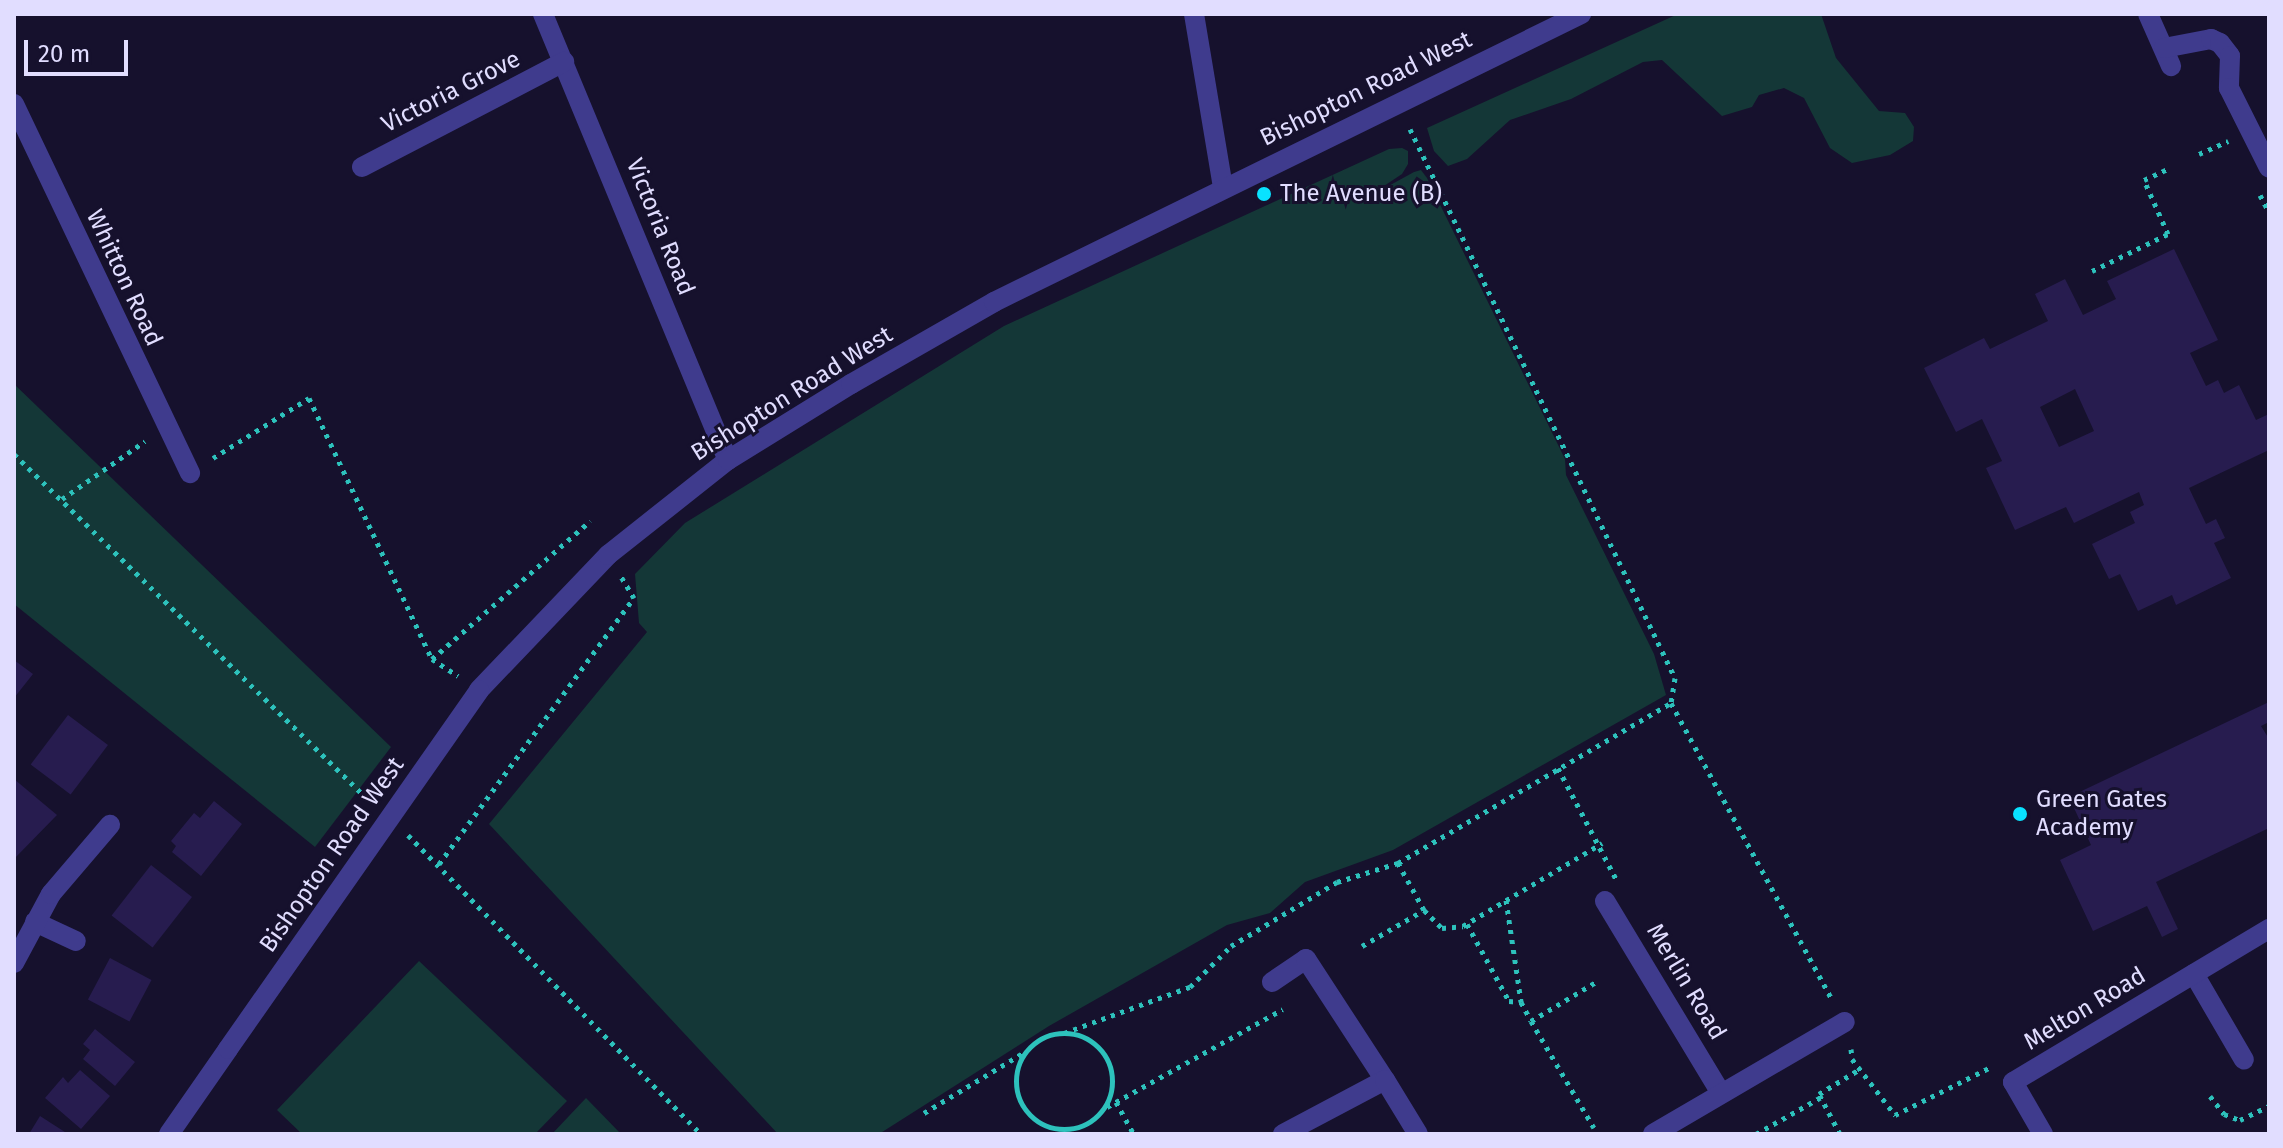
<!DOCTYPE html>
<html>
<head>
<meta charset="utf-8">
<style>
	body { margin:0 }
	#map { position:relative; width:2283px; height:1148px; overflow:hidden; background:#16112d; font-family:"Fira Sans",sans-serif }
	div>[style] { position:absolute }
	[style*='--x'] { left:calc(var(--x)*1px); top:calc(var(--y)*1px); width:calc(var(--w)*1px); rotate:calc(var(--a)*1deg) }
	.green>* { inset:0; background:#143737 }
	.building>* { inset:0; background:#271c4f; transform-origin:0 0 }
	.path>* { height:5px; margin-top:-2.5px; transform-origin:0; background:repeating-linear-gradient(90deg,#2dc2bc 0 4px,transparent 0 10px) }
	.path>.ring { margin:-2.5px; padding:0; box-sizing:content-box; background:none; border:5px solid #2dc2bc; border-radius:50% }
	.minor>* { height:20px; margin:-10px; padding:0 10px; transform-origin:10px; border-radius:10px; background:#3f3b8d }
	.minor-bridge>* { height:20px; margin:-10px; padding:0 10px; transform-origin:10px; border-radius:10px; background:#3f3b8d }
	.dots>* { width:22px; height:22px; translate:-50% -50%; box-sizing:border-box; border:4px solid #16112d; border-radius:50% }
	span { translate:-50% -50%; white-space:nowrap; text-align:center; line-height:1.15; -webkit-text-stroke:6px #16112d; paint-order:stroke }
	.street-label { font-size:24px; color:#e1ddff }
	.poi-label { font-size:24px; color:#e1ddff }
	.left { translate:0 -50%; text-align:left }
	.frame { position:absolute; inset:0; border:16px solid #e1ddff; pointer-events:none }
	.scale { position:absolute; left:24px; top:40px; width:104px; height:36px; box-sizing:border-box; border:4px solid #e1ddff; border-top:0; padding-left:10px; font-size:24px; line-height:28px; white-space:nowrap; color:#e1ddff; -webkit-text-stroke:6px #16112d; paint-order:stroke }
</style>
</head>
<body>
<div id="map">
	<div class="green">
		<i style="clip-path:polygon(1678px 14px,1821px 14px,1836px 58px,1879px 111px,1905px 113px,1914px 127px,1913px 141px,1890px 155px,1852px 163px,1830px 148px,1804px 98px,1784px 88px,1759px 95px,1752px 107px,1722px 116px,1662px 60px,1643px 62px,1571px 99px,1510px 120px,1467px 159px,1448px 166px,1434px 151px,1427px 128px)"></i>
		<i style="clip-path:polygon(1402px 148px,1408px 151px,1408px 164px,1402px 174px,1363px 200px,1414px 172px,1421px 170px,1427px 178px,1565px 459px,1566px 475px,1654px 654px,1666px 695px,1393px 850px,1305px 882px,1270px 913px,1227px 925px,1049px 1026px,879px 1134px,778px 1134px,489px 824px,647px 632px,639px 623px,635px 574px,685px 523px,1004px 326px,1389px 149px)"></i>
		<i style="clip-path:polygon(14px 384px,391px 747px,315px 847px,14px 604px)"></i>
		<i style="clip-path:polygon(419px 961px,567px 1101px,535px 1134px,302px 1134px,277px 1110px)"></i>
		<i style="clip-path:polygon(586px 1098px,621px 1134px,552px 1134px)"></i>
	</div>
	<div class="building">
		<i style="clip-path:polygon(evenodd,2174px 249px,2218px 340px,2190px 353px,2206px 386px,2218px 380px,2224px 393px,2239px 385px,2256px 420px,2269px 414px,2269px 450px,2189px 488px,2206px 524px,2216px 519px,2225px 538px,2214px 543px,2231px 578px,2176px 605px,2172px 595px,2138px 611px,2120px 574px,2109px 579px,2092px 544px,2135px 523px,2130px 512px,2144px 505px,2139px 492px,2074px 523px,2066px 507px,2015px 530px,1986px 468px,2002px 461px,1982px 419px,1956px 432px,1924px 368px,1984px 338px,1990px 349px,2048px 321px,2035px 294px,2065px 279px,2083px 315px,2116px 299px,2107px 281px,2174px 249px,2075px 389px,2094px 431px,2059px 447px,2040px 407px,2075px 389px)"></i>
		<i style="clip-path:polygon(14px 660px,33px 674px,14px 698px)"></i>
		<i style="clip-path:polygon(2269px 702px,2269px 722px,2261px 726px,2269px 739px,2269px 828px,2156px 882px,2178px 929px,2162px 937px,2147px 906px,2093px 931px,2060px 860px,2091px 845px,2069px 797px)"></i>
		<i style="left:68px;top:715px;width:50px;height:62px;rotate:37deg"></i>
		<i style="clip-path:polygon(14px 779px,57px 815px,14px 859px)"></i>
		<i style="clip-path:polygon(214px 801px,242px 824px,201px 876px,172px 852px,176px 846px,171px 841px,194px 813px,200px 818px)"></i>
		<i style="left:151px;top:865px;width:52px;height:64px;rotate:38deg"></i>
		<i style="left:110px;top:958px;width:47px;height:47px;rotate:28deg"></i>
		<i style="clip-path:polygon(95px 1029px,135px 1062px,115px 1086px,83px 1059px,90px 1050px,83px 1044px)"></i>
		<i style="clip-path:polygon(80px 1070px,110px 1096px,81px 1129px,45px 1098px,63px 1077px,68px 1083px)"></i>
		<i style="clip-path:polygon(40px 1116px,68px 1134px,29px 1134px)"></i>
	</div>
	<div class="path">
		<i style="--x:1410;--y:129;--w:610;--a:64.23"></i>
		<i style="--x:1675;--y:678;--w:25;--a:99"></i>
		<i style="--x:2199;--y:154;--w:32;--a:-24"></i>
		<i style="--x:2260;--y:195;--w:19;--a:62"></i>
		<i style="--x:2092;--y:271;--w:85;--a:-26"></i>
		<i style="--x:2168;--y:234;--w:59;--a:-114"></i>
		<i style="--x:2144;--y:180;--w:29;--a:-25"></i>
		<i style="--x:14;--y:454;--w:497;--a:44.3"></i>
		<i style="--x:213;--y:458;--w:113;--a:-32"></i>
		<i style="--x:309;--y:398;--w:289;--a:64.8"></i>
		<i style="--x:432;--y:659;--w:31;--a:33"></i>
		<i style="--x:62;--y:499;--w:101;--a:-34.9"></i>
		<i style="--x:432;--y:659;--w:210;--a:-41.1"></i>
		<i style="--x:1558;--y:768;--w:125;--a:62.4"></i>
		<i style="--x:408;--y:835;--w:419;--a:45.6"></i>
		<i style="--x:439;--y:864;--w:330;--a:-53.8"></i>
		<i style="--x:634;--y:598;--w:26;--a:-121"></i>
		<i style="--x:1506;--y:900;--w:103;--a:81.6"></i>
		<i style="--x:1521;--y:1002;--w:21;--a:62"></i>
		<i style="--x:1531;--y:1021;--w:76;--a:-31"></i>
		<i style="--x:1424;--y:910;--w:25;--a:45"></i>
		<i style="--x:1442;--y:928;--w:21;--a:-5"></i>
		<i style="--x:1463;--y:926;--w:162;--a:-30.8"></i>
		<i style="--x:1467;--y:924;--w:88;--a:61.4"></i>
		<i style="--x:1509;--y:1001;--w:12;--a:5"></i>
		<i style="--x:1362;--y:946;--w:72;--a:-30.1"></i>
		<i style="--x:1424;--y:910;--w:54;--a:-119"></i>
		<i style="--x:1531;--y:1021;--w:124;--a:59.5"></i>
		<i style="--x:1064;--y:1033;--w:134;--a:-20.1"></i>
		<i style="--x:1190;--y:987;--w:58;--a:-45"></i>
		<i style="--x:1231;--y:946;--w:124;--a:-31.1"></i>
		<i style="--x:1337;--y:882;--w:64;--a:-17.3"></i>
		<i style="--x:1398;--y:863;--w:316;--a:-30.4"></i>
		<i style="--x:1671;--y:703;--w:338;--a:61.5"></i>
		<i class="ring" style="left:1016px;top:1033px;width:91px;height:91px"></i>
		<i style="--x:1851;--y:1049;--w:10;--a:84"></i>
		<i style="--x:1852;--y:1059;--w:71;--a:52.5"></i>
		<i style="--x:1895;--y:1115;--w:105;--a:-26.6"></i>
		<i style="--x:2210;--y:1096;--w:23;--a:52"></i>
		<i style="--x:2224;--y:1114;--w:17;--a:21"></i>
		<i style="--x:2240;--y:1120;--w:32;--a:-26"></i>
		<i style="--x:1116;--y:1102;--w:37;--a:61"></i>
		<i style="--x:1107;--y:1107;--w:201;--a:-29.1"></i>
		<i style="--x:924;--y:1113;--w:116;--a:-31.2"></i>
		<i style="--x:1756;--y:1134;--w:75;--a:-29.6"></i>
		<i style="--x:1840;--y:1134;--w:45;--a:-117.7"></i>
		<i style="--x:1819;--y:1094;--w:48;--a:-31.4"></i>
	</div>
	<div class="minor">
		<i style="--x:543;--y:14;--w:483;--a:67.5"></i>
		<i style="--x:1194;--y:14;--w:175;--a:80.5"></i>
		<i style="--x:2148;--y:14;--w:57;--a:66.1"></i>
		<i style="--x:2164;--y:48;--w:48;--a:-10.8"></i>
		<i style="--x:2211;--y:39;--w:10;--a:24"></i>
		<i style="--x:2220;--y:43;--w:16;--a:52"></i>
		<i style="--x:2230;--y:56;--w:32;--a:92"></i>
		<i style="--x:2229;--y:88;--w:89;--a:63.4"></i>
		<i style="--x:14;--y:104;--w:409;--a:64.5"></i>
		<i style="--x:362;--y:167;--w:228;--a:-27.5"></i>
		<i style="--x:479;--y:690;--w:187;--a:-46.3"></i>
		<i style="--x:608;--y:555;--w:153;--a:-38.4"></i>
		<i style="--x:728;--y:460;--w:145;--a:-31.7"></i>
		<i style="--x:851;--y:384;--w:165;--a:-29.8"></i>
		<i style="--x:994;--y:302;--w:654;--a:-26.13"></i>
		<i style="--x:1605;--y:901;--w:223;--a:58.9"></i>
		<i style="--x:35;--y:922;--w:45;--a:24.9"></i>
		<i style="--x:14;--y:963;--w:78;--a:-61.8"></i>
		<i style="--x:51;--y:894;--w:91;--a:-49.5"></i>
		<i style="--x:2194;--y:974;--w:99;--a:59.8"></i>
		<i style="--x:1272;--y:982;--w:41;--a:-34.1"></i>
		<i style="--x:1306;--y:959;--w:145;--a:56.9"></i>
		<i style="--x:169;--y:1134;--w:103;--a:-55.2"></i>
		<i style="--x:1283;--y:1134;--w:115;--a:-27.9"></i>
		<i style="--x:1385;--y:1080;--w:63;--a:58.6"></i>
		<i style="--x:1653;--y:1134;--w:222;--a:-30.3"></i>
		<i style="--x:2043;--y:1134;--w:60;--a:-120"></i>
		<i style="--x:2013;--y:1082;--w:298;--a:-30.9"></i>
	</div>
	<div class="minor-bridge">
		<i style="--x:228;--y:1049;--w:438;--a:-55"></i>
	</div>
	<div class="dots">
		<i style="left:1264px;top:194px;background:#09e2ff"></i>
		<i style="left:2020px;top:814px;background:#09e2ff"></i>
	</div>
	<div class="street-label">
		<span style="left:1366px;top:89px;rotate:-26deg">Bishopton Road West</span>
		<span style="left:451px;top:92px;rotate:-27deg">Victoria Grove</span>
		<span style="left:660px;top:227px;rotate:68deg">Victoria Road</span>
		<span style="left:124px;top:278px;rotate:65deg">Whitton Road</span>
		<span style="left:792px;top:394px;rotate:-32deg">Bishopton Road West</span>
		<span style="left:332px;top:855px;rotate:-55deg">Bishopton Road West</span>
		<span style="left:1686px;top:982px;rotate:59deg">Merlin Road</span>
		<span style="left:2085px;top:1009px;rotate:-31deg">Melton Road</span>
	</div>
	<div class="poi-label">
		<span class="left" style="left:1280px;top:194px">The Avenue (B)</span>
		<span class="left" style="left:2036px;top:814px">Green Gates<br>Academy</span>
	</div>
	<div class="frame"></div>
	<div class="scale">20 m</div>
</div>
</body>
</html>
